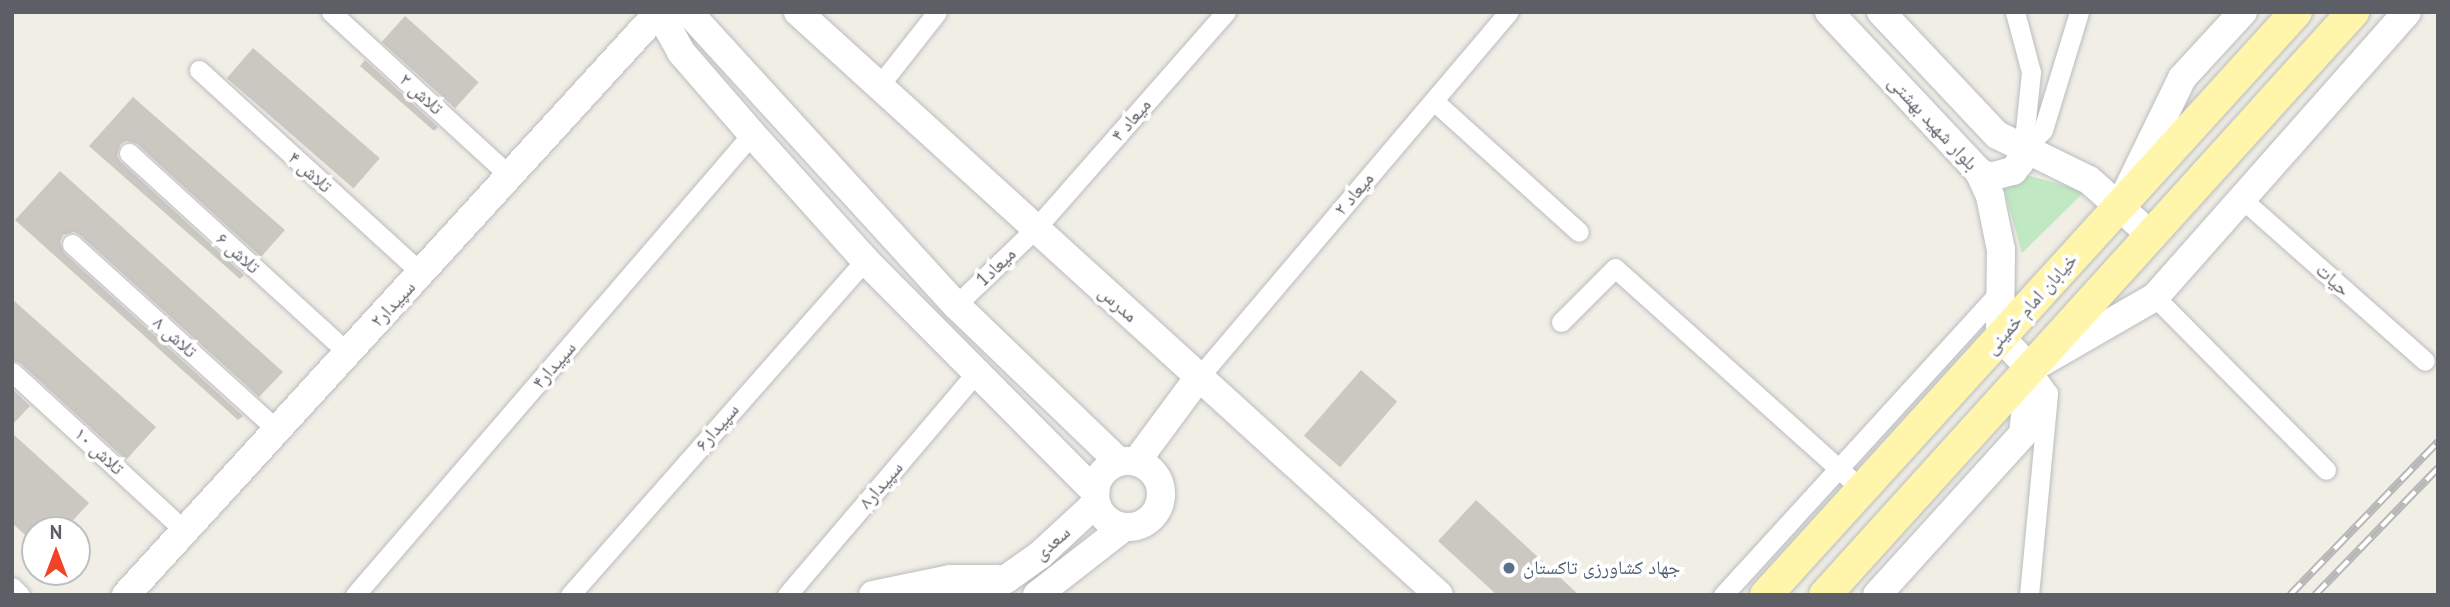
<!DOCTYPE html>
<html>
<head>
<meta charset="utf-8">
<style>
	body { margin:0 }
	#map { position:relative; width:2450px; height:607px; overflow:hidden; background:#f0eee5; font-family:"PT Sans","Noto Naskh Arabic",sans-serif }
	div>[style] { position:absolute }
	[style*='--x'] { left:calc(var(--x)*1px); top:calc(var(--y)*1px); width:calc(var(--w)*1px); rotate:calc(var(--a)*1deg) }
	.green>* { inset:0; background:#c0e8c2 }
	.building>* { inset:0; background:#cbc8c2; transform-origin:0 0 }
	.roads { filter:drop-shadow(0 0 2px #b9bcc1) drop-shadow(0 0 2px #b9bcc1) }
	.street>* { height:19px; margin:-9.5px; padding:0 9.5px; transform-origin:9.5px; border-radius:9.5px; background:#fff }
	.secondary>* { height:28px; margin:-14px; padding:0 14px; transform-origin:14px; border-radius:14px; background:#fff }
	.secondary>.ring { margin:-14px; padding:0; box-sizing:content-box; background:none; border:28px solid #fff; border-radius:50% }
	.primary>* { height:32px; margin:-16px; padding:0 16px; transform-origin:16px; border-radius:16px; background:#fff6ab }
	.rail>* { height:8px; margin-top:-4px; transform-origin:0; background:repeating-linear-gradient(90deg,#fff 0 16px,#b6b7b7 0 32px); box-sizing:border-box; border-block:2px solid #b6b7b7 }
	.dots>* { width:19px; height:19px; translate:-50% -50%; box-sizing:border-box; border:4px solid #fff; border-radius:50% }
	span { translate:-50% -50%; white-space:nowrap; text-align:center; line-height:1.15; -webkit-text-stroke:7px #fff; paint-order:stroke }
	.street-label { font-size:19px; color:#5c6066 }
	.service-label { font-size:19px; color:#4e5e75 }
	.left { translate:0 -50%; text-align:left }
	.frame { position:absolute; inset:0; border:14px solid #5c6066; pointer-events:none }
	.north { position:absolute; left:21px; top:516px; width:70px; height:70px; box-sizing:border-box; background:#fff; border:2px solid #bebfc2; border-radius:50%; rotate:0deg; font-size:19px; font-weight:700; line-height:28px; text-align:center; color:#5c6066 }
	.north::after { content:''; display:block; margin:auto; width:24px; height:32px; background:#f24328; clip-path:polygon(50% 0,100% 100%,50% 72%,0 100%) }
</style>
</head>
<body>
<div id="map">
	<div class="green">
		<i style="clip-path:polygon(1998px 167px,2085px 191px,2022px 253px)"></i>
	</div>
	<div class="building">
		<i style="left:405px;top:16px;width:99px;height:35px;rotate:42deg"></i>
		<i style="left:253px;top:48px;width:168px;height:40px;rotate:41deg"></i>
		<i style="clip-path:polygon(365px 60px,438px 127px,434px 131px,360px 66px)"></i>
		<i style="clip-path:polygon(133px 97px,285px 230px,261px 257px,137px 144px,126px 141px,120px 145px,117px 156px,121px 162px,244px 275px,240px 279px,89px 146px)"></i>
		<i style="clip-path:polygon(60px 171px,283px 372px,259px 397px,80px 235px,74px 232px,63px 235px,60px 242px,64px 253px,243px 416px,238px 420px,15px 220px)"></i>
		<i style="clip-path:polygon(12px 299px,156px 427px,126px 460px,20px 363px,12px 360px)"></i>
		<i style="left:1361px;top:370px;width:48px;height:87px;rotate:41deg"></i>
		<i style="clip-path:polygon(12px 389px,30px 406px,12px 425px)"></i>
		<i style="clip-path:polygon(12px 433px,89px 503px,64px 530px,35px 530px,35px 544px,12px 523px)"></i>
		<i style="clip-path:polygon(1476px 500px,1579px 595px,1497px 595px,1438px 541px)"></i>
	</div>
	<div class="roads">
		<div class="street">
			<i style="--x:331;--y:12;--w:243;--a:42.5"></i>
			<i style="--x:2015;--y:12;--w:62;--a:75.1"></i>
			<i style="--x:2031;--y:72;--w:78;--a:95.9"></i>
			<i style="--x:199;--y:70;--w:301;--a:42.4"></i>
			<i style="--x:879;--y:86;--w:94;--a:-51.9"></i>
			<i style="--x:1434;--y:101;--w:195;--a:42.1"></i>
			<i style="--x:2023;--y:150;--w:28;--a:-45"></i>
			<i style="--x:2043;--y:130;--w:123;--a:-73"></i>
			<i style="--x:129;--y:153;--w:297;--a:42.4"></i>
			<i style="--x:2242;--y:199;--w:244;--a:41.5"></i>
			<i style="--x:72;--y:244;--w:277;--a:42.2"></i>
			<i style="--x:2155;--y:297;--w:243;--a:45.3"></i>
			<i style="--x:956;--y:305;--w:111;--a:-43.9"></i>
			<i style="--x:1036;--y:228;--w:288;--a:-48.7"></i>
			<i style="--x:1561;--y:322;--w:76;--a:-45"></i>
			<i style="--x:1615;--y:268;--w:332;--a:41.9"></i>
			<i style="--x:12;--y:372;--w:235;--a:42.6"></i>
			<i style="--x:1199;--y:377;--w:479;--a:-49.7"></i>
			<i style="--x:12;--y:587;--w:11;--a:45"></i>
			<i style="--x:355;--y:595;--w:608;--a:-49.27"></i>
			<i style="--x:570;--y:595;--w:446;--a:-48.6"></i>
			<i style="--x:787;--y:595;--w:290;--a:-49.6"></i>
			<i style="--x:1723;--y:595;--w:411;--a:-47.6"></i>
			<i style="--x:2029;--y:595;--w:203;--a:-84.6"></i>
			<i style="--x:2048;--y:393;--w:31;--a:-126"></i>
		</div>
		<div class="secondary">
			<i style="--x:668;--y:12;--w:18;--a:87"></i>
			<i style="--x:669;--y:30;--w:25;--a:61"></i>
			<i style="--x:681;--y:52;--w:108;--a:49.1"></i>
			<i style="--x:752;--y:134;--w:169;--a:48.1"></i>
			<i style="--x:865;--y:260;--w:327;--a:45.2"></i>
			<i style="--x:683;--y:12;--w:10;--a:24"></i>
			<i style="--x:692;--y:16;--w:391;--a:47.6"></i>
			<i style="--x:956;--y:305;--w:226;--a:43.9"></i>
			<i style="--x:798;--y:12;--w:866;--a:42.29"></i>
			<i style="--x:1829;--y:12;--w:219;--a:46.8"></i>
			<i style="--x:1979;--y:172;--w:26;--a:65"></i>
			<i style="--x:1990;--y:196;--w:55;--a:78.5"></i>
			<i style="--x:2001;--y:250;--w:87;--a:90.7"></i>
			<i style="--x:2000;--y:337;--w:43;--a:45.9"></i>
			<i style="--x:1881;--y:12;--w:169;--a:46.7"></i>
			<i style="--x:1997;--y:135;--w:102;--a:26.1"></i>
			<i style="--x:2089;--y:180;--w:83;--a:41.6"></i>
			<i style="--x:1979;--y:172;--w:12;--a:24"></i>
			<i style="--x:1990;--y:177;--w:24;--a:-15"></i>
			<i style="--x:2013;--y:171;--w:11;--a:-52"></i>
			<i style="--x:2020;--y:162;--w:12;--a:-76"></i>
			<i style="--x:2127;--y:191;--w:126;--a:-64"></i>
			<i style="--x:2182;--y:78;--w:90;--a:-47.3"></i>
			<i style="--x:2042;--y:362;--w:130;--a:-29.9"></i>
			<i style="--x:2155;--y:297;--w:380;--a:-48.5"></i>
			<i class="ring" style="left:1095px;top:461px;width:38px;height:38px"></i>
			<i style="--x:1136;--y:462;--w:106;--a:-53.5"></i>
			<i style="--x:126;--y:595;--w:790;--a:-47.57"></i>
			<i style="--x:873;--y:595;--w:79;--a:-11.7"></i>
			<i style="--x:950;--y:579;--w:47;--a:0"></i>
			<i style="--x:972;--y:595;--w:38;--a:-25"></i>
			<i style="--x:1006;--y:579;--w:42;--a:-35.2"></i>
			<i style="--x:1040;--y:555;--w:75;--a:-42.8"></i>
			<i style="--x:1037;--y:595;--w:109;--a:-37.9"></i>
			<i style="--x:1877;--y:595;--w:217;--a:-47.8"></i>
			<i style="--x:2023;--y:434;--w:66;--a:-83.9"></i>
		</div>
		<div class="primary">
			<i style="--x:1766;--y:595;--w:788;--a:-47.73"></i>
			<i style="--x:1825;--y:595;--w:787;--a:-47.83"></i>
		</div>
	</div>
	<div class="rail">
		<i style="--x:2290;--y:595;--w:213;--a:-46"></i>
		<i style="--x:2315;--y:595;--w:177;--a:-45.9"></i>
	</div>
	<div class="dots">
		<i style="left:1509px;top:568px;background:#5c6f8a"></i>
	</div>
	<div class="street-label">
		<span style="left:421px;top:94px;rotate:42deg">تلاش ۲</span>
		<span style="left:1131px;top:120px;rotate:-49deg">میعاد ۴</span>
		<span style="left:1933px;top:123px;rotate:47deg">بلوار شهید بهشتی</span>
		<span style="left:310px;top:172px;rotate:42deg">تلاش ۴</span>
		<span style="left:1354px;top:194px;rotate:-50deg">میعاد ۲</span>
		<span style="left:238px;top:253px;rotate:42deg">تلاش ۶</span>
		<span style="left:996px;top:267px;rotate:-44deg">میعاد1</span>
		<span style="left:2333px;top:280px;rotate:42deg">حیات</span>
		<span style="left:393px;top:304px;rotate:-47deg">سپیدار۲</span>
		<span style="left:1118px;top:304px;rotate:42deg">مدرس</span>
		<span style="left:2031px;top:304px;rotate:-48deg">خیابان امام خمینی</span>
		<span style="left:175px;top:337px;rotate:42deg">تلاش ۸</span>
		<span style="left:554px;top:365px;rotate:-49deg">سپیدار۴</span>
		<span style="left:717px;top:427px;rotate:-49deg">سپیدار۶</span>
		<span style="left:99px;top:451px;rotate:43deg">تلاش ۱۰</span>
		<span style="left:881px;top:485px;rotate:-49deg">سپیدار۸</span>
		<span style="left:1052px;top:543px;rotate:-41deg">سعدی</span>
	</div>
	<div class="service-label">
		<span class="left" style="left:1523px;top:568px">جهاد کشاورزی تاکستان</span>
	</div>
	<div class="frame"></div>
	<div class="north">N</div>
</div>
</body>
</html>
